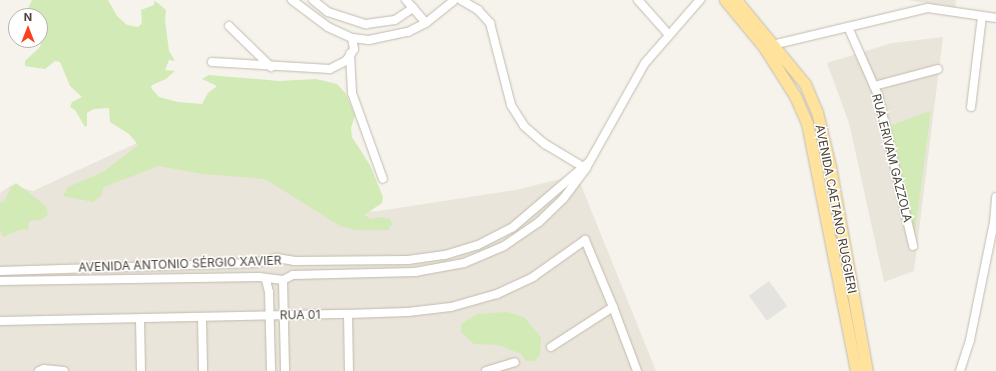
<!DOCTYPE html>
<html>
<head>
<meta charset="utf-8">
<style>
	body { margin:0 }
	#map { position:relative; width:996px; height:371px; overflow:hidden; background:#f6f3ec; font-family:Inter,sans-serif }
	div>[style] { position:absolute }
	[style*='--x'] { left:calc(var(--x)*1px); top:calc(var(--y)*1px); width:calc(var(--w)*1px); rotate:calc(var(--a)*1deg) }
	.residential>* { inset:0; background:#eae5da }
	.green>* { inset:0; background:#d2eab5 }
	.parking>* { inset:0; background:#e5e3e0; transform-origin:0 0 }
	.roads { filter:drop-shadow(0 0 1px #c2bbae) drop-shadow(0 0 1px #c2bbae) }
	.minor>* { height:8px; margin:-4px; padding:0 4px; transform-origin:4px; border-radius:4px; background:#fff }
	.major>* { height:11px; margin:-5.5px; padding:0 5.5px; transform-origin:5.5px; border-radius:5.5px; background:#ffe39c }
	span { translate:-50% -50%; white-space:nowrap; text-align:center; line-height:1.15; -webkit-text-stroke:3px #fff; paint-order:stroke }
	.street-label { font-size:12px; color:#4b4439 }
	.north { position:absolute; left:8px; top:8px; width:40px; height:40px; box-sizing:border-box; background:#fff; border:1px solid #b7b4b0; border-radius:50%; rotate:0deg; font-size:11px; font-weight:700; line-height:16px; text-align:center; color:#4b4439 }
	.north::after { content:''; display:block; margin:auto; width:14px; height:18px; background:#fc3f1d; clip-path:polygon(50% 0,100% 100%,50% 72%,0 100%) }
</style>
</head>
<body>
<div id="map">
	<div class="residential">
		<i style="clip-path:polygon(907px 0,956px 0,955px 7px)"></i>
		<i style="clip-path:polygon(943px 37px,914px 271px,884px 282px,849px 123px,827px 63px,892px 43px)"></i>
		<i style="clip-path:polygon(152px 136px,347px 187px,372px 212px,515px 190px,577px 175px,656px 371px,0 371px,0 193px,12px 185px,33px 191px)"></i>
	</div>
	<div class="green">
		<i style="clip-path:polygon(32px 0,108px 0,117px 16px,127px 25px,138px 27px,142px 23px,141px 10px,154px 5px,154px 1px,158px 3px,166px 10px,165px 20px,169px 51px,175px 61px,169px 60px,165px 70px,175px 71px,166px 79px,152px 85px,151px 88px,159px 97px,178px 102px,202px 104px,208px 93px,217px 86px,202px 79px,209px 75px,279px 81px,316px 79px,337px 84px,346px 94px,355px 116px,351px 128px,352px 137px,370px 165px,383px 197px,382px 203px,364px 215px,371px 219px,381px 217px,390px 219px,392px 224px,388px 230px,355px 230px,340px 226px,265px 179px,202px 174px,159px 166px,104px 187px,101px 196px,93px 202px,63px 196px,68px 187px,103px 172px,138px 145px,129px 134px,110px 122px,109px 108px,94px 109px,87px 113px,87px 126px,85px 127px,75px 110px,70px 107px,72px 102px,82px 97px,70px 86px,60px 62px,55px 61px,45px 69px,25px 66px,25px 61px,40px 47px,41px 42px,40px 16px,24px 16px)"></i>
		<i style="clip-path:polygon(931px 111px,914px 240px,889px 126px)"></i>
		<i style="clip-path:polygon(16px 183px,46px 206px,48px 215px,40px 220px,29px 221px,28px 230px,22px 229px,3px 237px,0 229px,0 200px,1px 203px,4px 201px,11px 187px)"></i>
		<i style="clip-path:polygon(507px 312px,524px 317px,541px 337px,540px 355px,534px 361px,526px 361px,521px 354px,499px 345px,474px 344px,461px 332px,461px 324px,477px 314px)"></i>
	</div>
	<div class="parking">
		<i style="left:769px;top:281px;width:31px;height:25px;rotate:54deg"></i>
	</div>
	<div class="roads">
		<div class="minor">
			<i style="--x:292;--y:0;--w:45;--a:36.9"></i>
			<i style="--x:328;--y:27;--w:26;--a:25"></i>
			<i style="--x:352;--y:38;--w:17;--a:7"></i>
			<i style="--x:369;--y:40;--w:40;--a:-12"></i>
			<i style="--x:408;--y:32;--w:20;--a:-27"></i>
			<i style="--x:426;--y:23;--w:36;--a:-39"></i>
			<i style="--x:313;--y:0;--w:19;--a:39"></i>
			<i style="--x:328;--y:12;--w:40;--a:18"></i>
			<i style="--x:366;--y:24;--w:29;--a:-8"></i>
			<i style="--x:395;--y:20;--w:22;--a:-34"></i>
			<i style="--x:406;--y:0;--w:30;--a:49"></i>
			<i style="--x:461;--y:0;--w:20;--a:30"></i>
			<i style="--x:478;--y:10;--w:18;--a:47"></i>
			<i style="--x:490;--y:23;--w:85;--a:75.6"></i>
			<i style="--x:511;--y:105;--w:25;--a:58"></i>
			<i style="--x:524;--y:126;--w:28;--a:41"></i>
			<i style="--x:545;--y:144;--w:47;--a:31"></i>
			<i style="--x:638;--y:0;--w:47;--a:48.5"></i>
			<i style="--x:229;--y:26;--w:59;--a:44.3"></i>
			<i style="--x:848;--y:27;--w:74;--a:66.2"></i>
			<i style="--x:878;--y:95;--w:155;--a:76.9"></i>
			<i style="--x:768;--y:46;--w:164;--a:-13.4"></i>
			<i style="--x:928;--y:8;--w:69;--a:8.4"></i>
			<i style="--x:350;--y:54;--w:39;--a:87"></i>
			<i style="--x:352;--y:93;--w:91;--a:70.2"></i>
			<i style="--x:212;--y:62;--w:118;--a:3.4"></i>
			<i style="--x:330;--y:69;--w:18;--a:-27"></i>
			<i style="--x:346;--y:61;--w:14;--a:-56"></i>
			<i style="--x:354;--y:49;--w:11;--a:-100"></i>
			<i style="--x:874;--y:86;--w:66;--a:-14.9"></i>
			<i style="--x:971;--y:107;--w:92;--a:-83.1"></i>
			<i style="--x:0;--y:271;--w:256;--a:-1.8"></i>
			<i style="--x:256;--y:263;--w:21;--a:-14"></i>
			<i style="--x:276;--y:258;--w:18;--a:9"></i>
			<i style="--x:294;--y:261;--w:114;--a:-0.5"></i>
			<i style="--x:408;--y:260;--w:37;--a:-8"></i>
			<i style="--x:445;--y:255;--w:34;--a:-17"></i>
			<i style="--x:478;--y:245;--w:39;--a:-27"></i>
			<i style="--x:513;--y:227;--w:99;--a:-40.5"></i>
			<i style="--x:266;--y:280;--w:12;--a:76"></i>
			<i style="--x:269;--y:292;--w:79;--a:88.5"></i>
			<i style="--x:283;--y:280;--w:91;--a:88.7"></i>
			<i style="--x:0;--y:281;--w:259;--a:-0.9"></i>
			<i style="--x:259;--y:277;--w:24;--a:7"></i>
			<i style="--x:283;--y:280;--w:11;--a:-27"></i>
			<i style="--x:293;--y:275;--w:122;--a:-1.4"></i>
			<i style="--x:415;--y:272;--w:50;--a:-10.4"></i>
			<i style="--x:464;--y:263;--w:43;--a:-23"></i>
			<i style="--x:504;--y:246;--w:42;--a:-34.4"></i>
			<i style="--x:539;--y:222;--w:33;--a:-44"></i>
			<i style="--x:563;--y:199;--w:39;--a:-53"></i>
			<i style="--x:586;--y:168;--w:120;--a:-60.7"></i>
			<i style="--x:645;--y:63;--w:84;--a:-48.9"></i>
			<i style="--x:348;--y:314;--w:57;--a:89"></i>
			<i style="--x:202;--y:318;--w:53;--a:88.9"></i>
			<i style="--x:140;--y:319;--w:52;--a:88.9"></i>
			<i style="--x:0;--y:321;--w:348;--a:-1.2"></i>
			<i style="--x:348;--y:314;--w:60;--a:-1.9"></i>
			<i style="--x:408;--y:312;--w:43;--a:-6.6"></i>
			<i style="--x:451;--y:307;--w:48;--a:-15.8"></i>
			<i style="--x:497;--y:294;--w:40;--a:-25"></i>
			<i style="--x:533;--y:277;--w:64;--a:-35.4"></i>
			<i style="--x:585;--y:240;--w:73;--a:67.3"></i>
			<i style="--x:613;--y:307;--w:68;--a:69.4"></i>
			<i style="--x:551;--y:347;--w:74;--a:-32.8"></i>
			<i style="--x:39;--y:371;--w:5;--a:-22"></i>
			<i style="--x:44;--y:369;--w:20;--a:6"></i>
			<i style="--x:486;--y:371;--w:30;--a:-17"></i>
			<i style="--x:960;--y:371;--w:33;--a:-72"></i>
			<i style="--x:970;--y:340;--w:120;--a:-78.5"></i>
			<i style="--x:994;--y:222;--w:25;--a:-85"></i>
		</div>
		<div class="major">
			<i style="--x:725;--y:0;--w:61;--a:50.3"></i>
			<i style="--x:764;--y:47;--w:58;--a:57.7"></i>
			<i style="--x:795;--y:96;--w:30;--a:66"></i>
			<i style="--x:807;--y:123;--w:253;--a:78.8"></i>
			<i style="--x:736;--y:0;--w:109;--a:50.6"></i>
			<i style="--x:805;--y:84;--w:30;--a:67"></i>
			<i style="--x:817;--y:112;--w:56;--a:76.5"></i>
			<i style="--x:830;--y:166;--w:208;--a:79.8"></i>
		</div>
	</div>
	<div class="street-label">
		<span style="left:892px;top:158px;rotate:76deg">RUA ERIVAM GAZZOLA</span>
		<span style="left:836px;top:209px;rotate:79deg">AVENIDA CAETANO RUGGIERI</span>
		<span style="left:180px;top:264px;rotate:-2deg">AVENIDA ANTONIO SÉRGIO XAVIER</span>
		<span style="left:300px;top:315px;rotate:-1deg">RUA 01</span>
	</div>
	<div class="north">N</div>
</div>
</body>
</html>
